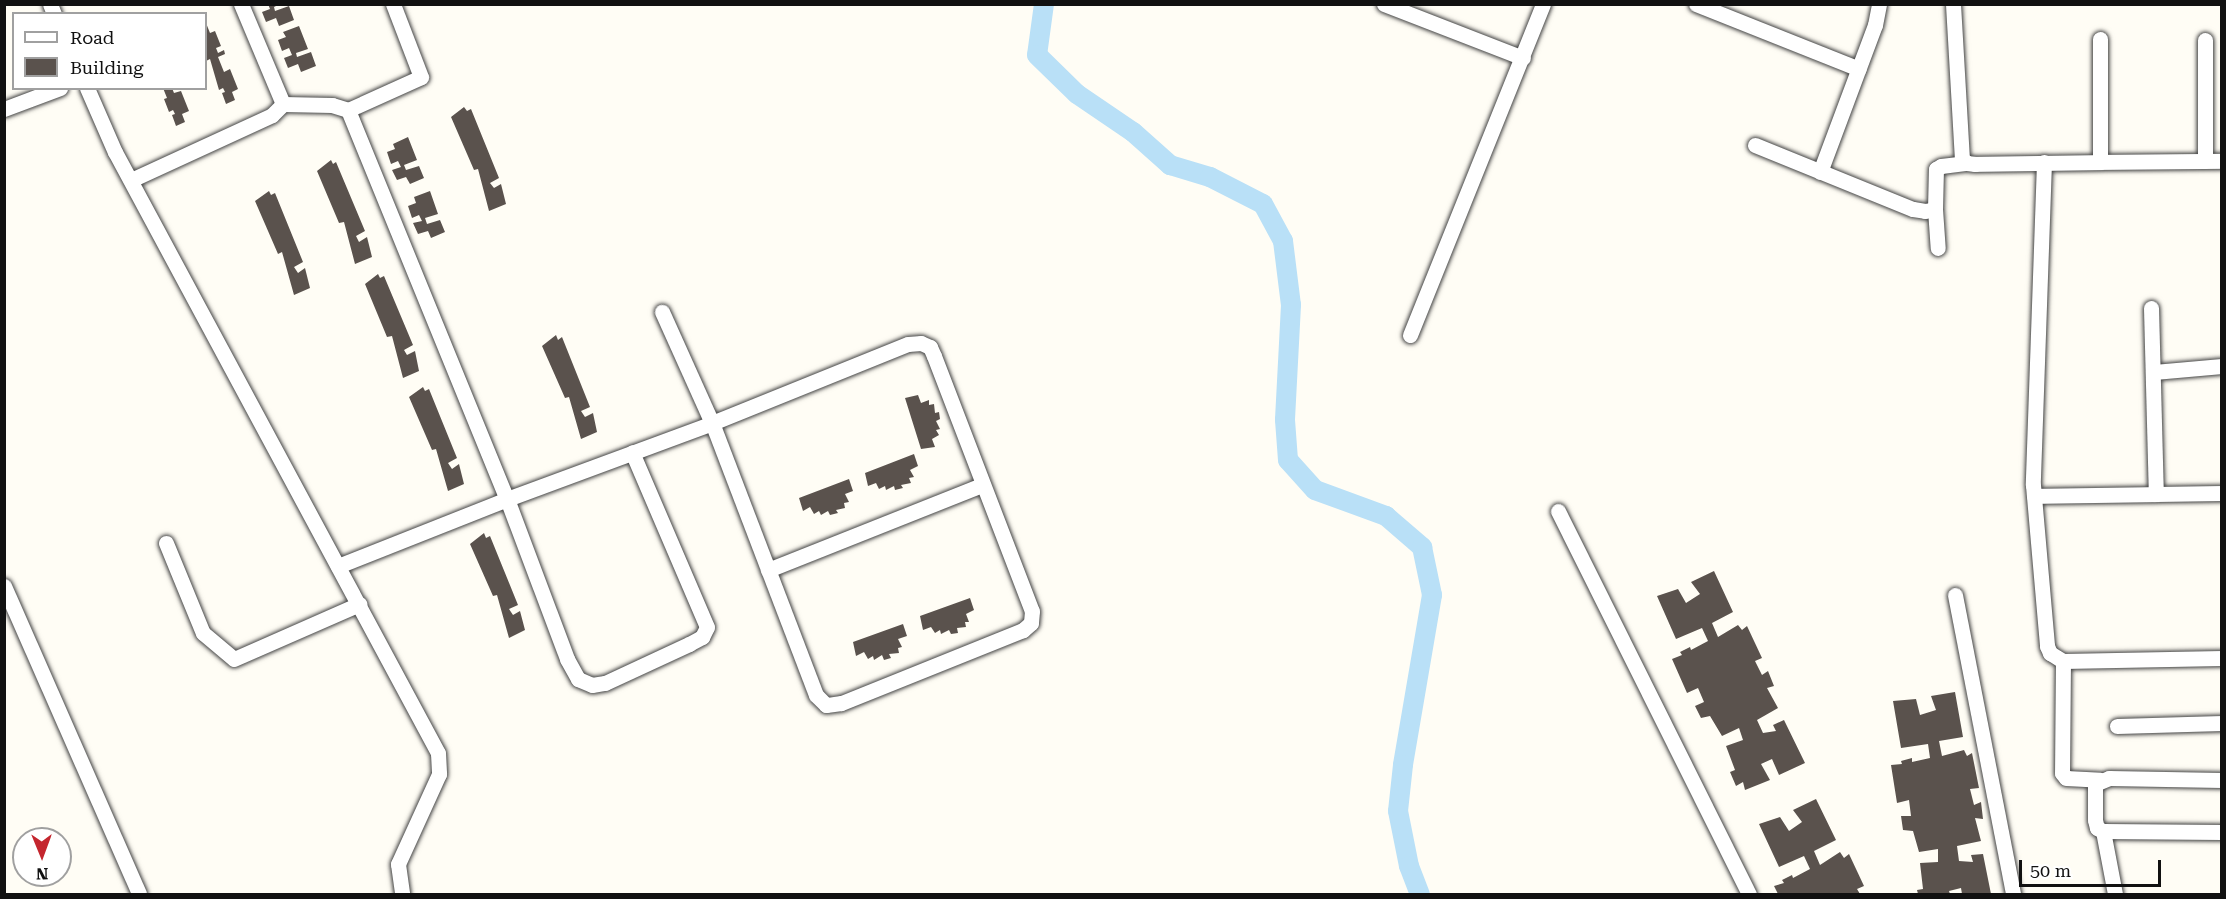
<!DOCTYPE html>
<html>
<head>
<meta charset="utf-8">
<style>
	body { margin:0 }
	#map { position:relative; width:2226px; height:899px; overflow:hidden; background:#fffdf5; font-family:"Roboto Serif",serif }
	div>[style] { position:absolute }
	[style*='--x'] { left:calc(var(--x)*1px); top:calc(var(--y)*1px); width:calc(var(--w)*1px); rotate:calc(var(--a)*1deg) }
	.canal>* { height:20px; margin:-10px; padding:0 10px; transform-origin:10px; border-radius:10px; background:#b9e0f7 }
	.building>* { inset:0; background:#5a524d }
	.roads { filter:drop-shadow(0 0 2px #444) drop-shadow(0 0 2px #444) }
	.street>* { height:15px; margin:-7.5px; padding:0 7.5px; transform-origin:7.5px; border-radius:7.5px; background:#fff }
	span { translate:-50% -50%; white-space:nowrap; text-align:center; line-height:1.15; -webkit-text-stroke:6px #fff; paint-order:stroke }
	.frame { position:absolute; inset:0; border:6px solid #111; pointer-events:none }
	.legend { position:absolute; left:12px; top:12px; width:195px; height:78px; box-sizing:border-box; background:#fff; border:2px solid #a0a0a0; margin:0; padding:8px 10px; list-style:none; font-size:18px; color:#111 }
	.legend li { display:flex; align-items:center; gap:12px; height:30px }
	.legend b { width:30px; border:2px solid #a0a0a0 }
	.north { position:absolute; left:12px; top:827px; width:60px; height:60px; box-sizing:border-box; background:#fff; border:2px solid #a0a0a0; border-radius:50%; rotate:179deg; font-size:16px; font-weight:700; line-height:24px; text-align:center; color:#111 }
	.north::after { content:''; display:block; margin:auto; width:21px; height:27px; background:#c4262e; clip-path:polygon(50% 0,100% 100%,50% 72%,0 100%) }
	.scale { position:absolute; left:2019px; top:860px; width:142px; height:27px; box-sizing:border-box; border:3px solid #111; border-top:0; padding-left:8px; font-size:18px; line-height:21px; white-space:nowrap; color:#111; -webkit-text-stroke:4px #fff; paint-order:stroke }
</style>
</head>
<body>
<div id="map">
	<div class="canal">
		<i style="--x:1044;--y:4;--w:51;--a:97.8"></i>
		<i style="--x:1037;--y:55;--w:56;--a:44.3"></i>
		<i style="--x:1077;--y:94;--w:68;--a:34.2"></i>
		<i style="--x:1133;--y:132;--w:50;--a:41.7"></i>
		<i style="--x:1170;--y:165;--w:42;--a:16.7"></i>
		<i style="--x:1210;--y:177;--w:59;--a:27"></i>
		<i style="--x:1263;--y:204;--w:42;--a:61.6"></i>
		<i style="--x:1283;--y:241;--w:64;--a:82.9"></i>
		<i style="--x:1291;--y:305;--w:115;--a:93"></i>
		<i style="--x:1285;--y:420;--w:40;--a:85.7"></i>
		<i style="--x:1288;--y:460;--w:40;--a:48"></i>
		<i style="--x:1315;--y:490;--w:76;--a:20.1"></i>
		<i style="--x:1386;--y:516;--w:48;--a:40.7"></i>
		<i style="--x:1422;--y:547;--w:49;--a:78.2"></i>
		<i style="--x:1432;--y:595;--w:172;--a:99.7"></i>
		<i style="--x:1403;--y:765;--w:46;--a:96.2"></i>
		<i style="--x:1398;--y:811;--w:56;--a:78.7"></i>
		<i style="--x:1409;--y:866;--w:30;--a:69"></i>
	</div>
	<div class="building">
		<i style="clip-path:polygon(268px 4px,280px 4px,274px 7px,275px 11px,289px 6px,294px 20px,279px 26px,276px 18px,266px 22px,262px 12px,270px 9px)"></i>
		<i style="clip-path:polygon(206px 23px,210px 33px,215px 31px,221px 46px,216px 48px,218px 53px,224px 50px,225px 54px,218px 57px,224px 72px,230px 69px,238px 89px,232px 92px,235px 100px,226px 104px,222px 93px,225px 92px,223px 88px,219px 90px,210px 59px,206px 61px)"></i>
		<i style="clip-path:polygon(299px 26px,308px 49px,296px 53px,297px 57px,311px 52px,316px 66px,301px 72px,298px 64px,288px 68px,284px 58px,292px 55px,289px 48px,282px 51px,278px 40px,286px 37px,283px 32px)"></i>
		<i style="clip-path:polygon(163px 88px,172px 88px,174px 93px,181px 91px,189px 111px,182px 114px,185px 122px,176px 126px,172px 115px,175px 114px,173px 110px,169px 112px,164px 99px,167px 98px)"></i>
		<i style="clip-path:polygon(464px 107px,467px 111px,471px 109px,499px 178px,490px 183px,494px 188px,501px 184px,506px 204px,489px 211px,478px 169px,474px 170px,451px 117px)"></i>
		<i style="clip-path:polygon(408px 137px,417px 160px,404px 165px,406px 170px,419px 166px,424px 178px,410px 184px,406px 177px,397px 180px,392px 170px,401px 167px,398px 161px,391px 164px,387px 152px,395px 149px,393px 144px)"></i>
		<i style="clip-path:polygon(331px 160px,333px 164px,336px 162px,365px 231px,356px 236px,359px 242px,367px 237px,372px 257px,355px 264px,344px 222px,339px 223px,317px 171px)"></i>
		<i style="clip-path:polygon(269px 191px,271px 195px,275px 193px,303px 262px,294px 267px,298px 273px,305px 268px,310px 288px,294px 295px,282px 252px,278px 254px,255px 201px)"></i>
		<i style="clip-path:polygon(430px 191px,438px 214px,425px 218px,427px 224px,440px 220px,445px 232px,431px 238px,428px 231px,418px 234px,413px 223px,422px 221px,419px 215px,412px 218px,408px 206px,416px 203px,414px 197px)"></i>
		<i style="clip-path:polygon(378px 274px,380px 278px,384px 276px,413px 345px,404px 350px,407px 355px,415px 351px,419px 371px,403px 378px,392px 336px,387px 337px,365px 284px)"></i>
		<i style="clip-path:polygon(556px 335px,558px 340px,562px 337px,590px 407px,581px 411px,585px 417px,593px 413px,597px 432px,581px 439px,569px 397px,565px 398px,542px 346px)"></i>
		<i style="clip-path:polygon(423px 387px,425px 391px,429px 389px,457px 458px,448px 463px,452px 469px,459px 464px,464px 484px,448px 491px,436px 449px,432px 450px,409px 397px)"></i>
		<i style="clip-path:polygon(918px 395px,921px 403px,929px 400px,929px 405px,934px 404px,935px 413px,939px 412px,940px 419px,936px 421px,940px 429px,936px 430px,939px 435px,932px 439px,935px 447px,921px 449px,905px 398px)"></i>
		<i style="clip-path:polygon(914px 454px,918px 466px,910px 470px,914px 477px,909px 478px,911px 483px,901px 485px,903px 488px,895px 490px,894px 486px,886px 490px,885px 486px,879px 489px,876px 483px,868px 486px,865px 473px)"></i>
		<i style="clip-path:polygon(849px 479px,853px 491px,845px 494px,849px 502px,844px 503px,845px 508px,836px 510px,838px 513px,830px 515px,828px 511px,821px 515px,819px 511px,814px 514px,810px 507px,803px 511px,799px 498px)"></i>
		<i style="clip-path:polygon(484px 533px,486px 538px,490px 536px,518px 605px,509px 609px,513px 615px,520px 611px,525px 630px,509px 638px,497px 595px,493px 596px,470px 544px)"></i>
		<i style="clip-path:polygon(1714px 571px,1733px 612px,1712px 623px,1718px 637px,1738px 625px,1742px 630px,1747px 626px,1762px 658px,1755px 661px,1762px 675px,1768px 671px,1774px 686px,1767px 688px,1778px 708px,1757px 720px,1763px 733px,1776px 731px,1773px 725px,1784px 720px,1805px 763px,1779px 775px,1772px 759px,1761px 764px,1770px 780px,1745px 790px,1743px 782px,1736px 786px,1730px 772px,1735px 770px,1726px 746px,1743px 740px,1739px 728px,1722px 736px,1710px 716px,1701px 718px,1695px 706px,1704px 702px,1698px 688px,1687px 693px,1672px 659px,1682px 655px,1680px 652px,1690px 647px,1691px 650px,1708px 641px,1702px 628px,1676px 639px,1657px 596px,1678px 589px,1686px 603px,1700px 594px,1691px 582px)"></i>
		<i style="clip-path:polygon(970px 598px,974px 610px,966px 614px,969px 622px,965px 622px,966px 627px,957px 628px,958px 633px,951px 634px,949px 630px,941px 634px,940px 630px,935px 633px,931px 627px,923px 630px,920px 616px)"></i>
		<i style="clip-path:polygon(903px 624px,907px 636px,898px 639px,902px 647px,898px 648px,899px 653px,889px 654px,891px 658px,884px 660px,882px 655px,874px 660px,873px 656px,868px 659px,864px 652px,856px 656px,853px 642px)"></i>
		<i style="clip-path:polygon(1955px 692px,1963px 737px,1939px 741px,1942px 756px,1964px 750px,1967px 756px,1972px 753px,1979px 788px,1970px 789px,1974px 805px,1981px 802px,1983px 819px,1975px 818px,1981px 841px,1957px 846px,1959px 861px,1973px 862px,1971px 855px,1983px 854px,1991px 894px,1962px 894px,1961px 888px,1949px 891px,1950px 894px,1918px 894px,1917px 890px,1923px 889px,1920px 863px,1938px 862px,1938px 849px,1919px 852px,1913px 831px,1903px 830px,1901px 816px,1911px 816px,1909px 800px,1897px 803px,1891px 765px,1902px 764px,1901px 761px,1912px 758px,1912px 762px,1930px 758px,1928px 744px,1901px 748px,1893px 701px,1916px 699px,1920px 715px,1936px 710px,1931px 696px)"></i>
		<i style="clip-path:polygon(1816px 799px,1836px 840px,1814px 851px,1820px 865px,1840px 852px,1844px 858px,1849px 854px,1864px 886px,1857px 889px,1860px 894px,1778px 894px,1774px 886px,1784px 883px,1782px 880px,1792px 875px,1793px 878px,1810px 869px,1804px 856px,1779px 867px,1759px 824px,1780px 817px,1789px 831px,1802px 822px,1793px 810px)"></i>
	</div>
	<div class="roads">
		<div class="street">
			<i style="--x:50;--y:4;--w:11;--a:68"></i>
			<i style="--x:241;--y:4;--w:108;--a:67.2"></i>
			<i style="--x:1384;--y:4;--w:149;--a:21.2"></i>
			<i style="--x:1696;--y:4;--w:175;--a:21.7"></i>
			<i style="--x:1953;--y:4;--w:155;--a:86.7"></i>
			<i style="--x:1962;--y:159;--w:6;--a:39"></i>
			<i style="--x:1967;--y:163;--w:8;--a:7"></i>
			<i style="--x:1975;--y:164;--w:125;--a:-0.9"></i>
			<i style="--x:2100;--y:39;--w:123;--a:90"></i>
			<i style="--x:2100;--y:162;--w:122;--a:-0.5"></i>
			<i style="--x:87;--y:88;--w:70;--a:66.4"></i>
			<i style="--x:115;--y:152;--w:682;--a:61.74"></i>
			<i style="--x:438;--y:753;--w:21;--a:87"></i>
			<i style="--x:439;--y:774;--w:99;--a:114.5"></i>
			<i style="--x:398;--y:864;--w:30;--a:82"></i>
			<i style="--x:4;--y:109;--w:60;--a:-20.6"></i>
			<i style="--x:348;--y:110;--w:420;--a:67.8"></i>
			<i style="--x:507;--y:499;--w:171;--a:69.4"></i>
			<i style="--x:567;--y:659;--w:23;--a:61"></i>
			<i style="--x:578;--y:679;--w:15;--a:23"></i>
			<i style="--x:592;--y:685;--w:13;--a:-9"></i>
			<i style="--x:605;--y:683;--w:93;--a:-24.9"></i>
			<i style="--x:689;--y:644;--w:15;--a:-28"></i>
			<i style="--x:702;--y:637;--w:11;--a:-63"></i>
			<i style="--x:707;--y:627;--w:190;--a:-113.2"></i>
			<i style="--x:1755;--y:145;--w:170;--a:22.1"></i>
			<i style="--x:1913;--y:209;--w:12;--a:9"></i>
			<i style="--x:1925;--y:211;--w:10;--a:-11"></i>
			<i style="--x:1935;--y:209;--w:40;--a:-88.6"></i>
			<i style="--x:1936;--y:169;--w:6;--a:-31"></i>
			<i style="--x:1941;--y:166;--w:26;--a:-7"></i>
			<i style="--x:2205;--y:161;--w:121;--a:-90"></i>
			<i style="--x:2044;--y:162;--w:323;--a:92"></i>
			<i style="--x:2033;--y:485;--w:162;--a:85"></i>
			<i style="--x:2047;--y:646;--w:8;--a:67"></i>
			<i style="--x:2050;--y:653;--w:15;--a:32"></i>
			<i style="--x:2063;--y:661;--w:159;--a:-1.1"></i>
			<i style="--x:1820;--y:172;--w:157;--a:-69.5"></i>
			<i style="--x:1875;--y:25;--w:21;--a:-79"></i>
			<i style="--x:131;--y:180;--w:155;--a:-24.7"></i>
			<i style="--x:272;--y:115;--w:16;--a:-45"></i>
			<i style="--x:283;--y:104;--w:49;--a:1.2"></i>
			<i style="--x:332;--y:105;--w:17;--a:17"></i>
			<i style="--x:348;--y:110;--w:80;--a:-24.3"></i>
			<i style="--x:421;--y:77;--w:78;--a:-111"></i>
			<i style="--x:1935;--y:209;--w:39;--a:86"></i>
			<i style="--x:2151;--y:308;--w:186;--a:88.5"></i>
			<i style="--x:2156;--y:494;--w:66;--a:-0.9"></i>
			<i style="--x:1410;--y:335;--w:357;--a:-68.1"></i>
			<i style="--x:2154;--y:372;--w:68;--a:-5"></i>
			<i style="--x:2034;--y:496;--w:122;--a:-0.9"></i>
			<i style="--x:1558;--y:511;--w:428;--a:63.5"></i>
			<i style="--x:166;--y:543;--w:97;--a:67.7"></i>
			<i style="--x:203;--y:633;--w:40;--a:40"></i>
			<i style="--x:234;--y:659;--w:137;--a:-23.7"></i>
			<i style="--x:338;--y:566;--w:182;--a:-21.6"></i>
			<i style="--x:507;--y:499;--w:219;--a:-20.3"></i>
			<i style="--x:712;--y:423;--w:211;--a:-22"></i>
			<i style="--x:908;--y:344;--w:13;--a:-4"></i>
			<i style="--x:921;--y:343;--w:10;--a:24"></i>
			<i style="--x:930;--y:347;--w:10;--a:66"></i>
			<i style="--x:934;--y:356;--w:273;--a:69"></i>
			<i style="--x:1032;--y:611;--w:12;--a:95"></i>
			<i style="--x:1031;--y:623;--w:11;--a:139"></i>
			<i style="--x:1023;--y:630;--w:196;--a:158.1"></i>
			<i style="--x:841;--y:703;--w:15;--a:172"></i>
			<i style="--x:826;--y:705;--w:14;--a:-135"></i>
			<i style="--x:816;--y:695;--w:291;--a:-110.9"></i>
			<i style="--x:712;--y:423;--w:122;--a:-114.2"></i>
			<i style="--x:768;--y:570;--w:230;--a:-21.7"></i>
			<i style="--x:4;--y:586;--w:336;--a:66.3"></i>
			<i style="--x:1955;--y:595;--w:305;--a:79"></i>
			<i style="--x:2063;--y:661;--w:112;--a:90.5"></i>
			<i style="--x:2062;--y:773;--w:6;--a:51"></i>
			<i style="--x:2066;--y:778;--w:34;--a:3"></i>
			<i style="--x:2117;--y:726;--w:105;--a:-1.6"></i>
			<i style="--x:2222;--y:780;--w:113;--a:-179"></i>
			<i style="--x:2109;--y:778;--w:15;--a:157"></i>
			<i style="--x:2095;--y:784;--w:36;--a:90"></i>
			<i style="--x:2095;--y:820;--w:8;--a:76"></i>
			<i style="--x:2097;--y:828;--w:7;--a:27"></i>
			<i style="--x:2103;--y:831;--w:119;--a:0.5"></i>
			<i style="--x:2103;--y:831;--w:64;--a:79.2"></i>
		</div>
	</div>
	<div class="frame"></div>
	<ul class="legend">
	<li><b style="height:8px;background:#fff"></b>Road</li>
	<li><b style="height:16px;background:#5a524d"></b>Building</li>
	</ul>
	<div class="north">N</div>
	<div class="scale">50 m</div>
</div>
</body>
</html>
